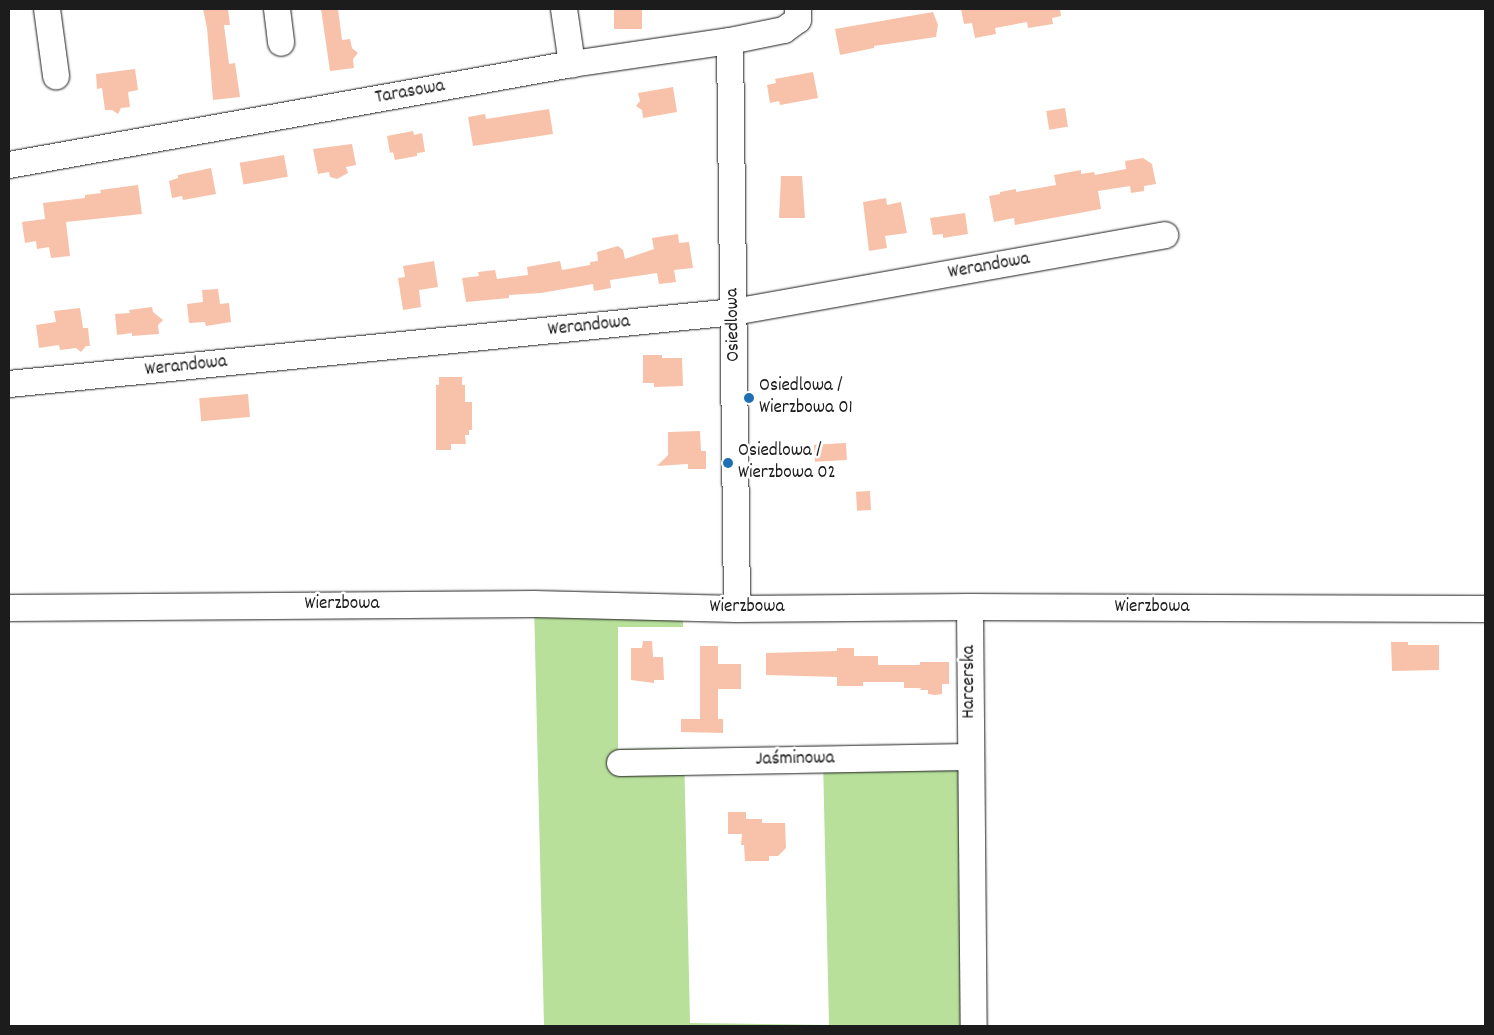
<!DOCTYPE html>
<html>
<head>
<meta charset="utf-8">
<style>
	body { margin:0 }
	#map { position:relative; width:1494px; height:1035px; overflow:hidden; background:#fff; font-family:Dekko,sans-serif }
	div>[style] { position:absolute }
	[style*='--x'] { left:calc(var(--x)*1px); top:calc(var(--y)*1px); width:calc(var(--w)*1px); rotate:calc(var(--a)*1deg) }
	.green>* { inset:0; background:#b8e09b }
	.building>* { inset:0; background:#f7c2a9; transform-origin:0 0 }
	.roads { filter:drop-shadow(0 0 1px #1c1c1c) drop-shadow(0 0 1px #1c1c1c) }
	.minor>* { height:26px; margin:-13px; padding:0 13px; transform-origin:13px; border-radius:13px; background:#fff }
	.dots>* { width:14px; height:14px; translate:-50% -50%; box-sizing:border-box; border:2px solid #fff; border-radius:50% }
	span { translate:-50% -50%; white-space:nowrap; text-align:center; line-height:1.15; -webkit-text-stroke:5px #fff; paint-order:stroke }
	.street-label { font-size:19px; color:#1c1c1c }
	.poi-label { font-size:19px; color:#1c1c1c }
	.left { translate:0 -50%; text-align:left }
	.frame { position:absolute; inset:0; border:10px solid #1c1c1c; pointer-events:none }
</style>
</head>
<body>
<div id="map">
	<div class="green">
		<i style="clip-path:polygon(534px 604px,683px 608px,683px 627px,618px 627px,618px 749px,684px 748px,690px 1023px,829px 1025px,823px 760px,970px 757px,983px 1026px,544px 1026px)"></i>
	</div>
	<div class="building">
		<i style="clip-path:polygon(203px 9px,228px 9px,230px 25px,224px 25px,229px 64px,235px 63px,240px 97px,213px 100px,207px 28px)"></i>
		<i style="clip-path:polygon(321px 9px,338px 9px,342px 40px,350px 39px,352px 48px,358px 53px,353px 59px,354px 68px,330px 71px)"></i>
		<i style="left:614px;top:9px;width:28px;height:20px"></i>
		<i style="clip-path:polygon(961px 9px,1060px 9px,1061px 16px,1052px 18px,1053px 24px,1028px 28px,1027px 22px,995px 28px,996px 34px,975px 38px,972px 23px,964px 24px)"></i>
		<i style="clip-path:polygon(933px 12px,938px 25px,936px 37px,874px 46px,874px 48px,840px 55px,835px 29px)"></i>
		<i style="clip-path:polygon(135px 69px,138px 90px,128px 92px,130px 107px,121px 108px,118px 114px,112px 110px,105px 110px,102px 88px,97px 89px,96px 74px)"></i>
		<i style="clip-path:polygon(813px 72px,818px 98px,780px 105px,779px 101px,770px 103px,767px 85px,776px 83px,775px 79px)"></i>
		<i style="clip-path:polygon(673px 87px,677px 112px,643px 118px,642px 110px,636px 106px,640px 101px,638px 93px)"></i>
		<i style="left:1065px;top:108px;width:19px;height:19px;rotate:81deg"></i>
		<i style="clip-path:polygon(549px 109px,553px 134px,473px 146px,468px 117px,485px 114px,486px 119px)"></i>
		<i style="clip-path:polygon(413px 131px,414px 135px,422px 133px,425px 152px,417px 153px,417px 156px,395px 160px,393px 152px,390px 153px,387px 136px)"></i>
		<i style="clip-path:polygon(352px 144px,356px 165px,346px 167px,348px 173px,337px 179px,330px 177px,329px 172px,318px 174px,313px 149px)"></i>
		<i style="left:284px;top:155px;width:22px;height:45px;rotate:80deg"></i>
		<i style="clip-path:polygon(1143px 158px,1152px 164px,1156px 184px,1144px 186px,1144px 191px,1131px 193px,1130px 186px,1098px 191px,1101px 209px,1015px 225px,1014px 218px,994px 222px,989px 196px,1000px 194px,1000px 192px,1016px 189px,1016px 192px,1056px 185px,1054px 175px,1081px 170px,1081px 174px,1094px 172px,1095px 175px,1126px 169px,1125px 161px)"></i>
		<i style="clip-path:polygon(211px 168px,216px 194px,183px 200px,182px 196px,172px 198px,169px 181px,178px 178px,178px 175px)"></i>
		<i style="clip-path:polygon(781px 176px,802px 176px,805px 218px,779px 218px)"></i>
		<i style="clip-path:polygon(138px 185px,142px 214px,66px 222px,70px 256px,51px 258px,49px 247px,37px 249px,36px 241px,25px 243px,22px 222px,45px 219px,43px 203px,85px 198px,85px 195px,101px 193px,100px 190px)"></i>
		<i style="clip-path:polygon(886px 198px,887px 205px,901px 202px,907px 233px,885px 236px,887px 248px,869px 251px,863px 202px)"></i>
		<i style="clip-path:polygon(965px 213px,968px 234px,943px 238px,943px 234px,933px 235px,930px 218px)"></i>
		<i style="clip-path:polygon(678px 234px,679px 243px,689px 242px,693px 268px,674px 270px,676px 282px,659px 284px,657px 273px,610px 280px,611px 288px,594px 291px,593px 284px,541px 293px,509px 295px,509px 298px,466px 302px,462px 278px,479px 276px,478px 272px,495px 270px,497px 279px,528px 275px,527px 267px,560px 261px,562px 270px,590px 265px,590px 262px,598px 261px,597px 252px,618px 246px,623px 250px,625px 259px,654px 249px,652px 238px)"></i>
		<i style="clip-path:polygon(434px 261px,438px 287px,419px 290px,421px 307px,403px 310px,398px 278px,405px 277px,403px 266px)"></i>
		<i style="clip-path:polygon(218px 289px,220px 304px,229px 303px,231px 322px,206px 326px,205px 322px,189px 323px,187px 304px,203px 302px,202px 290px)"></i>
		<i style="clip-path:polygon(152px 307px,153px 312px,163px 320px,158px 325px,159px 334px,132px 336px,132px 333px,117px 335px,115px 314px,130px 313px,129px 310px)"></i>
		<i style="clip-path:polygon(80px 308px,83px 328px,88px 328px,90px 346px,86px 346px,81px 352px,76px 348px,60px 350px,59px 345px,39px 348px,36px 325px,56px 322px,54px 311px)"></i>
		<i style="clip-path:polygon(643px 355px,662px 355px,662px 358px,682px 358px,683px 386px,654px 387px,654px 383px,643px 383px)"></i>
		<i style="clip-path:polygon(439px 377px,462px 377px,462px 385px,465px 385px,465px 402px,472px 402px,472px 430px,469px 430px,469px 435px,465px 435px,466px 444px,451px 444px,451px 450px,436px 450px,436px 385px,439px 385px)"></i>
		<i style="left:248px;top:394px;width:23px;height:49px;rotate:85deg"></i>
		<i style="clip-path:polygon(700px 431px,701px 451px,706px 451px,706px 469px,688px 469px,688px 464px,657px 466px,668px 455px,668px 432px)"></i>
		<i style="left:846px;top:443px;width:17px;height:32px;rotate:87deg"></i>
		<i style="left:870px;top:491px;width:19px;height:14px;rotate:87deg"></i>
		<i style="clip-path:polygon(643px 641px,652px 641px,653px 657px,663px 657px,664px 680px,654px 680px,654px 683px,631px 680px,631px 648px,642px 648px)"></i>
		<i style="clip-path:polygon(1391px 642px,1408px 642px,1408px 645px,1439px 645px,1439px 670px,1392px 671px)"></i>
		<i style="clip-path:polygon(700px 646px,718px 646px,718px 664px,741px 664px,741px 689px,718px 689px,718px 719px,723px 719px,723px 733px,681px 732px,681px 719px,700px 719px)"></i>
		<i style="clip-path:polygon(837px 648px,854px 648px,854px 656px,878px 656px,878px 665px,920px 665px,920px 662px,949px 662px,949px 684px,942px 684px,942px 694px,935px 695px,928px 694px,928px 690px,920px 690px,921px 688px,904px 688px,904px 682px,863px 682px,863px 686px,837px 686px,837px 677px,766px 675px,766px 653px,837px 651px)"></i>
		<i style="clip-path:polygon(728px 812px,746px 812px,746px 819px,762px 819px,762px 823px,785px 823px,786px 848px,778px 856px,769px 856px,769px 861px,745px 861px,744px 845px,741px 845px,742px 834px,728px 834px)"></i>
	</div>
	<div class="roads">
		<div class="minor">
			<i style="--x:47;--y:9;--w:68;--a:82.3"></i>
			<i style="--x:277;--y:9;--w:34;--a:83"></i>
			<i style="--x:564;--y:9;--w:56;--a:81.7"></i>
			<i style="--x:730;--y:41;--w:568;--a:89.29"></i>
			<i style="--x:9;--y:165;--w:572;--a:-10.17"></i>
			<i style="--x:572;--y:64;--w:160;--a:-8.3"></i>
			<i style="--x:730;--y:41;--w:55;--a:-11.5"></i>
			<i style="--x:784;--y:30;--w:17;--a:-36"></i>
			<i style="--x:798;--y:20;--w:11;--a:-90"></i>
			<i style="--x:9;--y:384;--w:729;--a:-5.67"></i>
			<i style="--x:734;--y:312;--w:438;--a:-10.1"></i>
			<i style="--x:970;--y:607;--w:419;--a:89.5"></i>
			<i style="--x:9;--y:608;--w:525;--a:-0.44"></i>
			<i style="--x:534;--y:604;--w:203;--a:1.4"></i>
			<i style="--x:737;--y:609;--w:233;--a:-0.5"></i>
			<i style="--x:970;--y:607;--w:515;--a:0.22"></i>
			<i style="--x:620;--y:763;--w:350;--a:-1"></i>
		</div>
	</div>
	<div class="dots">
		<i style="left:749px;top:398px;background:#1f6fb2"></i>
		<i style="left:728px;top:463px;background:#1f6fb2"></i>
	</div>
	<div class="street-label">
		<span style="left:410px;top:93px;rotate:-10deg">Tarasowa</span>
		<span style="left:989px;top:267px;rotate:-10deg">Werandowa</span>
		<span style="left:734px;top:325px;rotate:-91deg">Osiedlowa</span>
		<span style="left:589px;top:327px;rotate:-6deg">Werandowa</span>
		<span style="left:186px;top:367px;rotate:-6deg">Werandowa</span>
		<span style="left:342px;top:605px">Wierzbowa</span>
		<span style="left:747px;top:608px">Wierzbowa</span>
		<span style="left:1152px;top:608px">Wierzbowa</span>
		<span style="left:970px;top:682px;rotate:-90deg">Harcerska</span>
		<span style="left:795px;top:760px;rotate:-1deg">Jaśminowa</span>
	</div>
	<div class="poi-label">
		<span class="left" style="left:759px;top:398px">Osiedlowa /<br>Wierzbowa 01</span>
		<span class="left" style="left:738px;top:463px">Osiedlowa /<br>Wierzbowa 02</span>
	</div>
	<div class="frame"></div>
</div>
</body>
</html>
